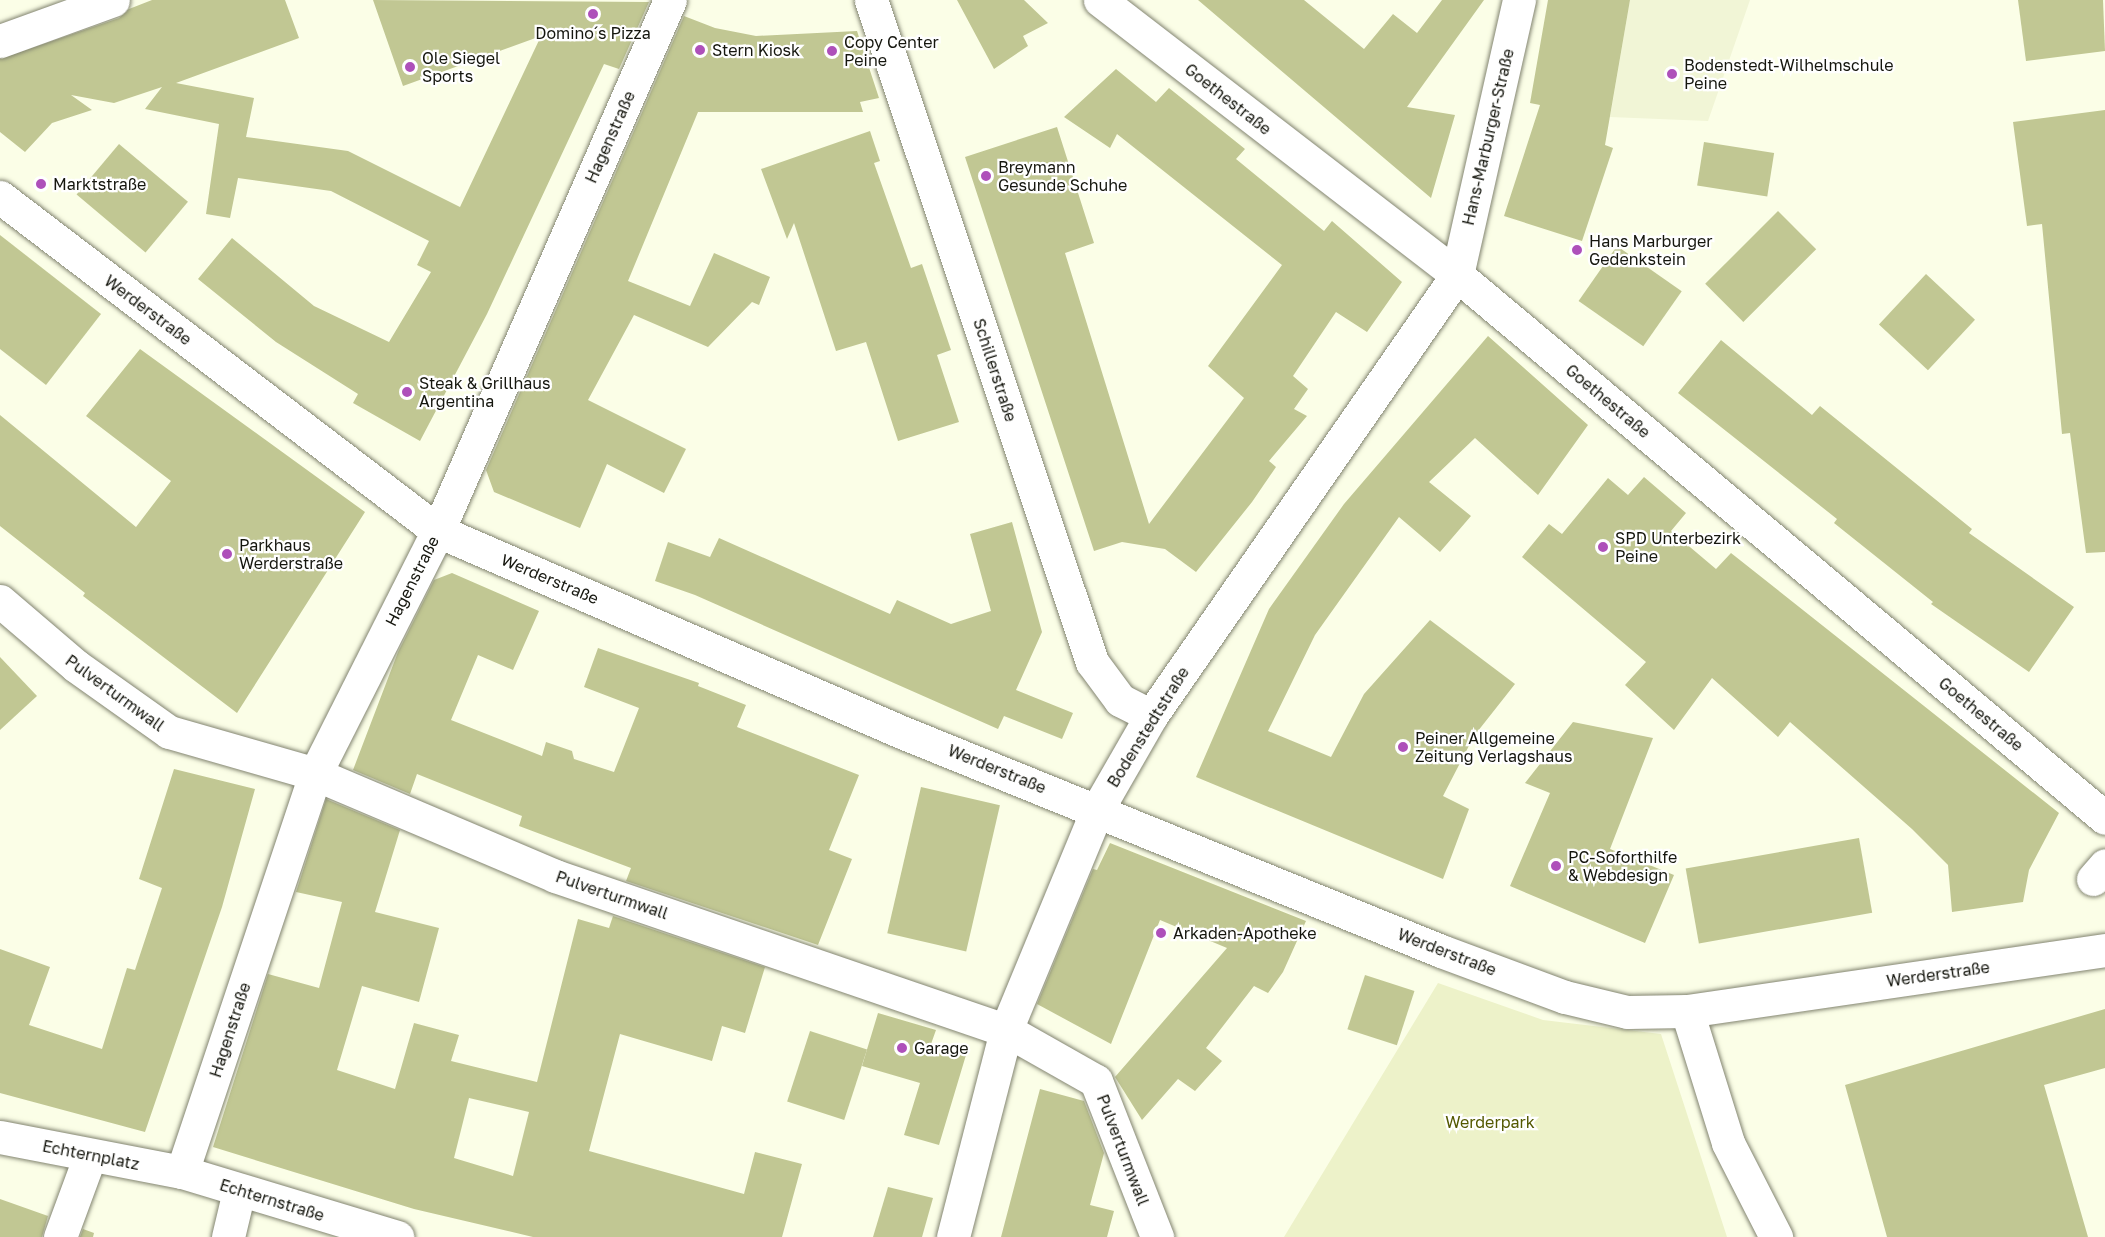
<!DOCTYPE html>
<html>
<head>
<meta charset="utf-8">
<style>
	body { margin:0 }
	#map { position:relative; width:2105px; height:1237px; overflow:hidden; background:#fbfee7; font-family:"Golos Text",sans-serif }
	div>[style] { position:absolute }
	[style*='--x'] { left:calc(var(--x)*1px); top:calc(var(--y)*1px); width:calc(var(--w)*1px); rotate:calc(var(--a)*1deg) }
	.built>* { inset:0; background:#f1f5d6 }
	.green>* { inset:0; background:#edf2c9 }
	.building>* { inset:0; background:#c1c793; transform-origin:0 0 }
	.roads { filter:drop-shadow(0 0 2px #828470) drop-shadow(0 0 2px #828470) }
	.minor>* { height:33px; margin:-16.5px; padding:0 16.5px; transform-origin:16.5px; border-radius:16.5px; background:#fff }
	.dots>* { width:16px; height:16px; translate:-50% -50%; box-sizing:border-box; border:3px solid #fff; border-radius:50% }
	span { translate:-50% -50%; white-space:nowrap; text-align:center; line-height:1.15; -webkit-text-stroke:4.5px #fff; paint-order:stroke }
	.poi-label { font-size:16px; color:#15160e }
	.left { translate:0 -50%; text-align:left }
	.street-label { font-size:16px; color:#15160e }
	.park-label { font-size:16px; color:#535800 }
</style>
</head>
<body>
<div id="map">
	<div class="built">
		<i style="clip-path:polygon(1630px 0,1750px 0,1708px 121px,1610px 117px)"></i>
	</div>
	<div class="green">
		<i style="clip-path:polygon(1438px 983px,1543px 1020px,1661px 1034px,1727px 1237px,1284px 1237px)"></i>
	</div>
	<div class="building">
		<i style="clip-path:polygon(152px 0,285px 0,299px 38px,176px 83px,254px 98px,246px 137px,348px 151px,460px 207px,541px 36px,403px 86px,373px 0,649px 2px,619px 69px,604px 64px,487px 314px,420px 441px,353px 403px,358px 394px,276px 342px,198px 279px,232px 238px,314px 306px,389px 342px,431px 272px,417px 265px,429px 241px,331px 191px,238px 178px,230px 218px,206px 214px,219px 124px,145px 109px,162px 87px,114px 103px,71px 95px,92px 110px,52px 123px,25px 152px,0 132px,0 59px,119px 18px,129px 9px)"></i>
		<i style="clip-path:polygon(957px 0,1024px 0,1048px 23px,1023px 36px,1028px 46px,994px 69px)"></i>
		<i style="clip-path:polygon(1198px 0,1304px 0,1364px 49px,1393px 14px,1417px 33px,1442px 0,1484px 0,1407px 107px,1455px 115px,1431px 198px)"></i>
		<i style="clip-path:polygon(1548px 0,1630px 0,1605px 145px,1613px 148px,1582px 241px,1504px 216px,1540px 105px,1530px 103px)"></i>
		<i style="clip-path:polygon(2018px 0,2103px 0,2105px 51px,2026px 61px)"></i>
		<i style="clip-path:polygon(684px 16px,715px 28px,756px 36px,857px 31px,879px 98px,860px 102px,863px 112px,698px 112px,628px 281px,690px 306px,714px 253px,770px 277px,759px 305px,752px 302px,708px 347px,634px 315px,588px 400px,686px 449px,664px 493px,607px 464px,580px 528px,494px 492px,486px 470px)"></i>
		<i style="clip-path:polygon(1116px 69px,1156px 102px,1169px 88px,1245px 149px,1236px 159px,1324px 231px,1332px 221px,1402px 282px,1367px 332px,1336px 312px,1293px 376px,1308px 389px,1294px 409px,1307px 416px,1269px 461px,1276px 467px,1252px 502px,1196px 572px,1165px 549px,1122px 542px,1094px 551px,965px 157px,1057px 127px,1094px 243px,1065px 253px,1149px 524px,1244px 398px,1208px 366px,1282px 265px,1117px 134px,1110px 148px,1064px 117px)"></i>
		<i style="clip-path:polygon(2105px 110px,2105px 552px,2086px 553px,2070px 433px,2062px 434px,2042px 224px,2027px 226px,2013px 122px)"></i>
		<i style="clip-path:polygon(870px 131px,880px 161px,874px 163px,911px 268px,922px 264px,951px 350px,937px 355px,959px 422px,898px 441px,866px 342px,836px 351px,794px 223px,787px 239px,761px 169px)"></i>
		<i style="left:1704px;top:142px;width:71px;height:44px;rotate:9deg"></i>
		<i style="left:119px;top:144px;width:90px;height:66px;rotate:40deg"></i>
		<i style="left:1778px;top:211px;width:54px;height:103px;rotate:45deg"></i>
		<i style="clip-path:polygon(0 235px,101px 314px,46px 385px,0 349px)"></i>
		<i style="left:1617px;top:246px;width:79px;height:67px;rotate:35deg"></i>
		<i style="left:1926px;top:274px;width:67px;height:69px;rotate:43deg"></i>
		<i style="clip-path:polygon(1488px 336px,1588px 425px,1538px 495px,1475px 438px,1429px 482px,1471px 516px,1440px 552px,1399px 517px,1315px 635px,1268px 731px,1331px 757px,1364px 694px,1430px 620px,1515px 684px,1474px 736px,1443px 796px,1469px 809px,1443px 879px,1196px 777px,1269px 609px,1344px 504px)"></i>
		<i style="clip-path:polygon(1721px 340px,1812px 415px,1820px 406px,1972px 529px,1969px 533px,2074px 607px,2029px 672px,1931px 604px,1933px 602px,1834px 523px,1837px 519px,1678px 393px)"></i>
		<i style="clip-path:polygon(140px 349px,365px 512px,237px 713px,83px 596px,85px 593px,0 526px,0 415px,136px 527px,171px 481px,86px 416px)"></i>
		<i style="clip-path:polygon(1644px 477px,1686px 513px,1671px 531px,1716px 569px,1731px 553px,2059px 813px,2029px 870px,2023px 902px,1952px 912px,1948px 865px,1912px 829px,1790px 722px,1778px 737px,1712px 678px,1674px 730px,1625px 685px,1646px 662px,1522px 557px,1549px 524px,1562px 534px,1608px 478px,1628px 495px)"></i>
		<i style="clip-path:polygon(1012px 522px,1042px 632px,1016px 690px,1073px 713px,1062px 739px,1004px 716px,998px 729px,695px 595px,655px 581px,668px 542px,710px 557px,719px 538px,890px 614px,897px 600px,951px 624px,991px 611px,970px 534px)"></i>
		<i style="clip-path:polygon(452px 573px,539px 611px,513px 670px,478px 655px,451px 720px,542px 756px,546px 742px,572px 751px,574px 759px,614px 772px,639px 708px,584px 687px,598px 648px,699px 683px,698px 686px,746px 705px,737px 727px,859px 775px,829px 850px,852px 859px,818px 945px,626px 881px,631px 868px,519px 826px,522px 816px,417px 774px,410px 794px,353px 770px,398px 652px,434px 580px)"></i>
		<i style="clip-path:polygon(0 657px,37px 696px,0 730px)"></i>
		<i style="clip-path:polygon(1573px 722px,1653px 738px,1610px 849px,1674px 875px,1645px 943px,1510px 886px,1550px 793px,1525px 783px)"></i>
		<i style="clip-path:polygon(174px 769px,255px 789px,222px 907px,145px 1132px,0 1093px,0 949px,50px 967px,29px 1025px,102px 1049px,127px 968px,135px 970px,162px 888px,139px 879px)"></i>
		<i style="left:921px;top:787px;width:81px;height:150px;rotate:13deg"></i>
		<i style="clip-path:polygon(evenodd,326px 799px,400px 830px,375px 912px,439px 928px,419px 1002px,362px 986px,337px 1070px,395px 1089px,414px 1023px,459px 1035px,451px 1061px,537px 1082px,578px 919px,609px 928px,613px 916px,765px 967px,745px 1033px,722px 1026px,712px 1061px,620px 1034px,589px 1151px,744px 1194px,755px 1152px,802px 1164px,782px 1237px,533px 1237px,414px 1209px,213px 1147px,268px 974px,319px 988px,342px 902px,296px 892px,326px 799px,469px 1098px,529px 1112px,513px 1176px,454px 1158px,469px 1098px)"></i>
		<i style="left:1859px;top:838px;width:76px;height:176px;rotate:80deg"></i>
		<i style="clip-path:polygon(1110px 843px,1306px 921px,1283px 972px,1268px 993px,1254px 986px,1206px 1048px,1222px 1061px,1195px 1091px,1178px 1079px,1142px 1120px,1115px 1077px,1227px 948px,1160px 920px,1111px 1044px,1037px 1004px,1093px 869px,1097px 870px)"></i>
		<i style="left:1365px;top:975px;width:52px;height:57px;rotate:18deg"></i>
		<i style="clip-path:polygon(2105px 1009px,2105px 1068px,2044px 1085px,2088px 1237px,1887px 1237px,1845px 1085px)"></i>
		<i style="clip-path:polygon(878px 1013px,936px 1030px,931px 1044px,966px 1055px,939px 1145px,904px 1135px,920px 1083px,862px 1066px)"></i>
		<i style="left:810px;top:1031px;width:60px;height:74px;rotate:18deg"></i>
		<i style="clip-path:polygon(1040px 1089px,1084px 1101px,1104px 1153px,1090px 1205px,1114px 1211px,1107px 1237px,1001px 1237px)"></i>
		<i style="clip-path:polygon(888px 1187px,933px 1198px,922px 1237px,873px 1237px)"></i>
		<i style="clip-path:polygon(0 1199px,48px 1216px,42px 1237px,0 1237px)"></i>
		<i style="clip-path:polygon(83px 1229px,94px 1233px,93px 1237px,80px 1237px)"></i>
	</div>
	<div class="roads">
		<div class="minor">
			<i style="--x:871;--y:0;--w:698;--a:71.54"></i>
			<i style="--x:1092;--y:662;--w:47;--a:53.6"></i>
			<i style="--x:1120;--y:700;--w:35;--a:27"></i>
			<i style="--x:1100;--y:0;--w:451;--a:37.6"></i>
			<i style="--x:1457;--y:275;--w:845;--a:39.96"></i>
			<i style="--x:0;--y:41;--w:120;--a:-19.9"></i>
			<i style="--x:0;--y:197;--w:551;--a:37.33"></i>
			<i style="--x:438;--y:531;--w:503;--a:23.45"></i>
			<i style="--x:899;--y:731;--w:585;--a:22.09"></i>
			<i style="--x:1441;--y:951;--w:132;--a:20.4"></i>
			<i style="--x:1565;--y:997;--w:64;--a:13.6"></i>
			<i style="--x:1627;--y:1012;--w:60;--a:-1"></i>
			<i style="--x:1687;--y:1011;--w:422;--a:-8.3"></i>
			<i style="--x:0;--y:601;--w:100;--a:40.5"></i>
			<i style="--x:76;--y:666;--w:114;--a:35.4"></i>
			<i style="--x:169;--y:732;--w:152;--a:16"></i>
			<i style="--x:315;--y:774;--w:261;--a:23"></i>
			<i style="--x:555;--y:876;--w:477;--a:18.9"></i>
			<i style="--x:1006;--y:1030;--w:103;--a:29.5"></i>
			<i style="--x:1096;--y:1081;--w:168;--a:68.6"></i>
			<i style="--x:2093;--y:879;--w:18;--a:-49"></i>
			<i style="--x:1687;--y:1011;--w:138;--a:72.7"></i>
			<i style="--x:1728;--y:1143;--w:106;--a:62.9"></i>
			<i style="--x:0;--y:1137;--w:185;--a:10.9"></i>
			<i style="--x:182;--y:1172;--w:225;--a:16.8"></i>
			<i style="--x:182;--y:1172;--w:420;--a:-71.5"></i>
			<i style="--x:315;--y:774;--w:272;--a:-63.2"></i>
			<i style="--x:438;--y:531;--w:579;--a:-66.4"></i>
			<i style="--x:60;--y:1237;--w:86;--a:-69.7"></i>
			<i style="--x:228;--y:1237;--w:47;--a:-76.6"></i>
			<i style="--x:953;--y:1237;--w:214;--a:-75.6"></i>
			<i style="--x:1006;--y:1030;--w:238;--a:-67.5"></i>
			<i style="--x:1097;--y:810;--w:108;--a:-60.1"></i>
			<i style="--x:1151;--y:716;--w:537;--a:-55.24"></i>
			<i style="--x:1457;--y:275;--w:282;--a:-77.3"></i>
		</div>
	</div>
	<div class="dots">
		<i style="left:593px;top:14px;background:#ae50ba"></i>
		<i style="left:700px;top:50px;background:#ae50ba"></i>
		<i style="left:832px;top:51px;background:#ae50ba"></i>
		<i style="left:410px;top:67px;background:#ae50ba"></i>
		<i style="left:1672px;top:74px;background:#ae50ba"></i>
		<i style="left:986px;top:176px;background:#ae50ba"></i>
		<i style="left:41px;top:184px;background:#ae50ba"></i>
		<i style="left:1577px;top:250px;background:#ae50ba"></i>
		<i style="left:407px;top:392px;background:#ae50ba"></i>
		<i style="left:1603px;top:547px;background:#ae50ba"></i>
		<i style="left:227px;top:554px;background:#ae50ba"></i>
		<i style="left:1403px;top:747px;background:#ae50ba"></i>
		<i style="left:1556px;top:866px;background:#ae50ba"></i>
		<i style="left:1161px;top:933px;background:#ae50ba"></i>
		<i style="left:902px;top:1048px;background:#ae50ba"></i>
	</div>
	<div class="poi-label">
		<span style="left:593px;top:33px">Domino´s Pizza</span>
		<span class="left" style="left:844px;top:51px">Copy Center<br>Peine</span>
		<span class="left" style="left:712px;top:50px">Stern Kiosk</span>
		<span class="left" style="left:422px;top:67px">Ole Siegel<br>Sports</span>
		<span class="left" style="left:1684px;top:74px">Bodenstedt-Wilhelmschule<br>Peine</span>
		<span class="left" style="left:998px;top:176px">Breymann<br>Gesunde Schuhe</span>
		<span class="left" style="left:53px;top:184px">Marktstraße</span>
		<span class="left" style="left:1589px;top:250px">Hans Marburger<br>Gedenkstein</span>
		<span class="left" style="left:419px;top:392px">Steak &amp; Grillhaus<br>Argentina</span>
		<span class="left" style="left:1615px;top:547px">SPD Unterbezirk<br>Peine</span>
		<span class="left" style="left:239px;top:554px">Parkhaus<br>Werderstraße</span>
		<span class="left" style="left:1415px;top:747px">Peiner Allgemeine<br>Zeitung Verlagshaus</span>
		<span class="left" style="left:1568px;top:866px">PC-Soforthilfe<br>&amp; Webdesign</span>
		<span class="left" style="left:1173px;top:933px">Arkaden-Apotheke</span>
		<span class="left" style="left:914px;top:1048px">Garage</span>
	</div>
	<div class="street-label">
		<span style="left:1228px;top:99px;rotate:38deg">Goethestraße</span>
		<span style="left:610px;top:137px;rotate:-66deg">Hagenstraße</span>
		<span style="left:1488px;top:137px;rotate:-77deg">Hans-Marburger-Straße</span>
		<span style="left:148px;top:310px;rotate:37deg">Werderstraße</span>
		<span style="left:995px;top:370px;rotate:72deg">Schillerstraße</span>
		<span style="left:1608px;top:401px;rotate:40deg">Goethestraße</span>
		<span style="left:550px;top:579px;rotate:23deg">Werderstraße</span>
		<span style="left:412px;top:581px;rotate:-63deg">Hagenstraße</span>
		<span style="left:115px;top:693px;rotate:36deg">Pulverturmwall</span>
		<span style="left:1981px;top:714px;rotate:40deg">Goethestraße</span>
		<span style="left:1148px;top:727px;rotate:-58deg">Bodenstedtstraße</span>
		<span style="left:997px;top:769px;rotate:22deg">Werderstraße</span>
		<span style="left:612px;top:895px;rotate:19deg">Pulverturmwall</span>
		<span style="left:1447px;top:952px;rotate:21deg">Werderstraße</span>
		<span style="left:1938px;top:974px;rotate:-8deg">Werderstraße</span>
		<span style="left:230px;top:1030px;rotate:-72deg">Hagenstraße</span>
		<span style="left:1123px;top:1150px;rotate:69deg">Pulverturmwall</span>
		<span style="left:91px;top:1155px;rotate:11deg">Echternplatz</span>
		<span style="left:272px;top:1200px;rotate:17deg">Echternstraße</span>
	</div>
	<div class="park-label">
		<span style="left:1490px;top:1122px">Werderpark</span>
	</div>
</div>
</body>
</html>
